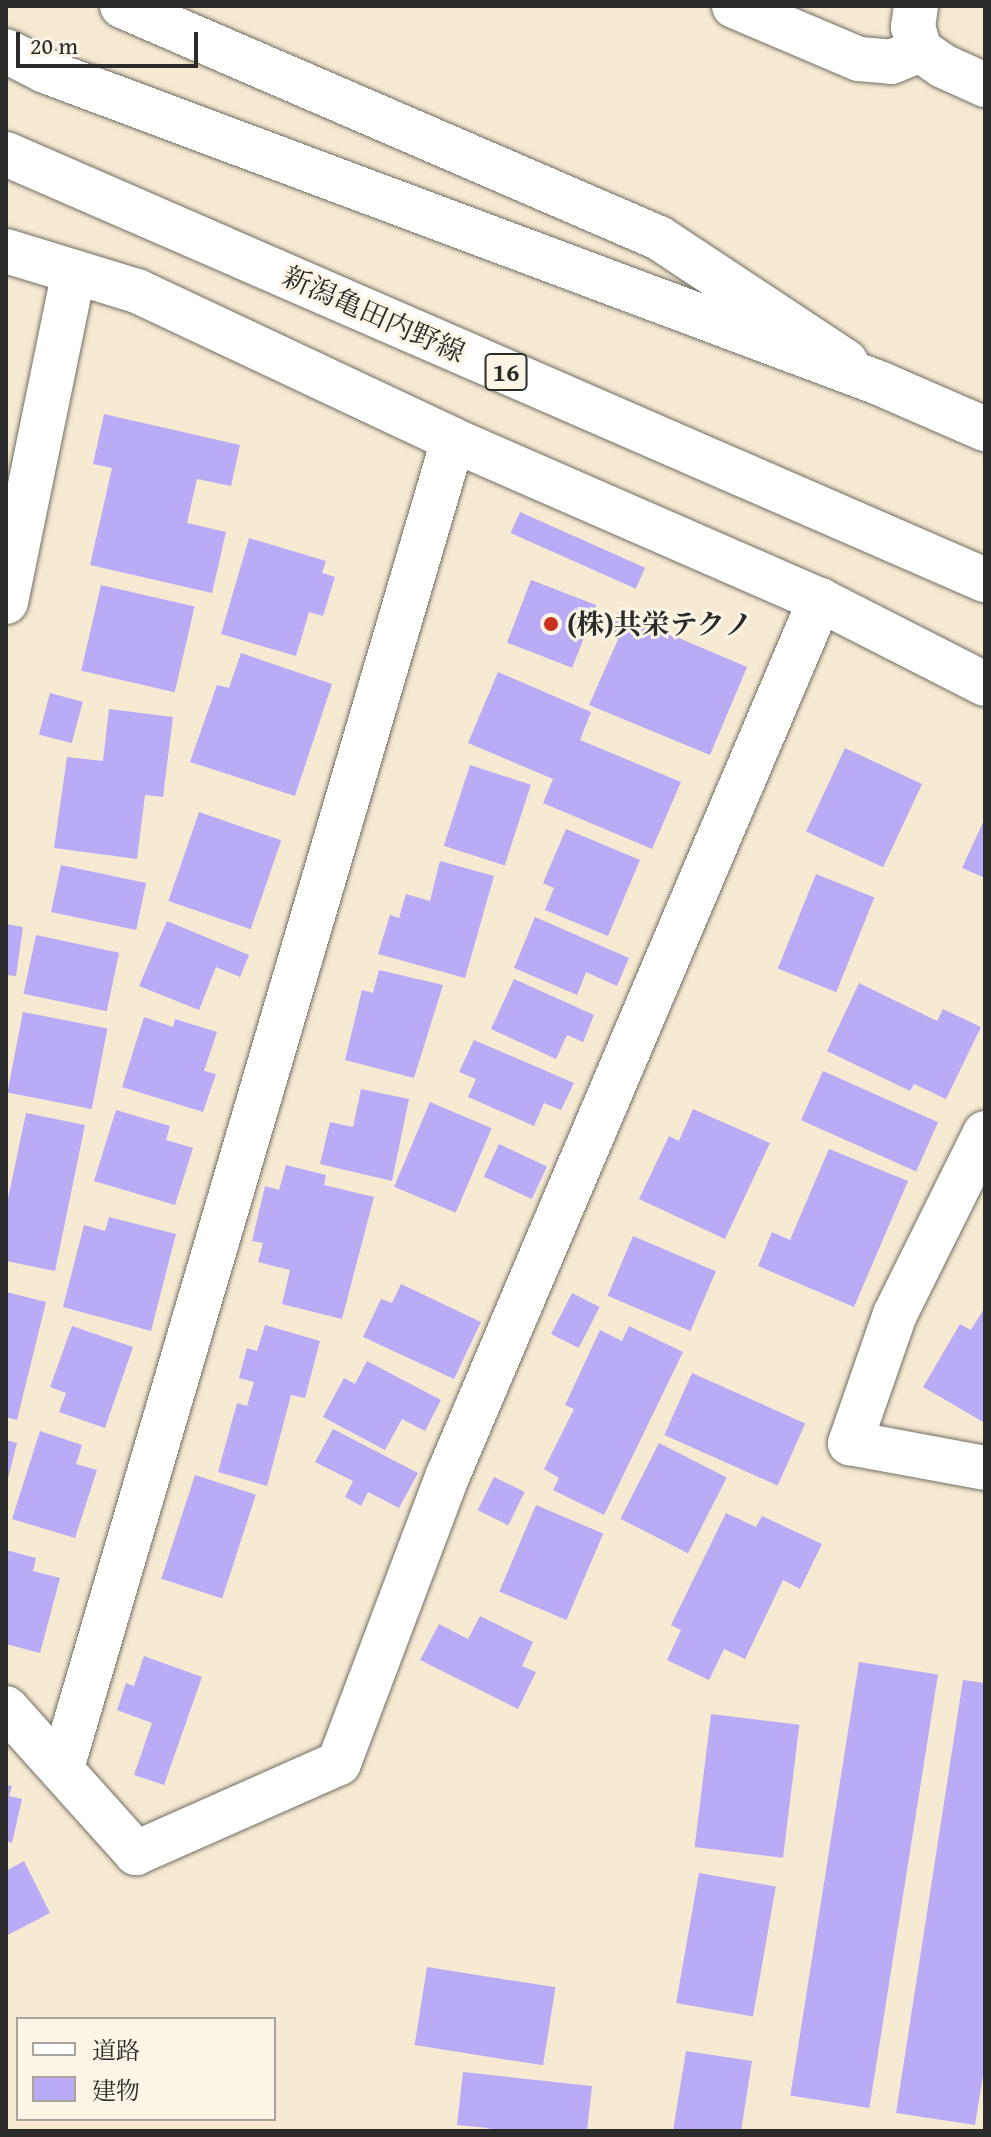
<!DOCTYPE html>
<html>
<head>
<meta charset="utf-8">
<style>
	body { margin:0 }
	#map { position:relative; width:991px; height:2137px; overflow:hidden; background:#f6ead2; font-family:"Gentium Book Plus","Noto Serif JP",serif }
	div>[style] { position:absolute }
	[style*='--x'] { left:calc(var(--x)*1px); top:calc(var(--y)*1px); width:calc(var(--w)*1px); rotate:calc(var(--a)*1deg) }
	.building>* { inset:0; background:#b9abf5; transform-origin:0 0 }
	.roads { filter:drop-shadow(0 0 2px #726e65) drop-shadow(0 0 2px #726e65) }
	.minor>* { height:44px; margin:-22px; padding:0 22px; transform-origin:22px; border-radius:22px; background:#fff }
	.major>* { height:44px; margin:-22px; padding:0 22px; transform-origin:22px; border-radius:22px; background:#fff }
	.dots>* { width:22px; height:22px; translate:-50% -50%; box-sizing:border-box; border:4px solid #fcf5e5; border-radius:50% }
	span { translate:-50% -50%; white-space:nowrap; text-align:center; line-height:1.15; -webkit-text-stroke:6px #fcf5e5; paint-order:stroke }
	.shield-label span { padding:2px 6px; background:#fcf5e5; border:2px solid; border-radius:6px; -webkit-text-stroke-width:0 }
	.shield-label { font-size:26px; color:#2b2b2b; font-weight:700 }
	.street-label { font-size:28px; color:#2b2b2b }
	.poi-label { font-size:28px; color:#2b2b2b; font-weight:700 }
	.left { translate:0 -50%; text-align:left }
	.frame { position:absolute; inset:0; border:8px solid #2b2b2b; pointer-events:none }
	.legend { position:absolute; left:16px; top:2017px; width:260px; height:104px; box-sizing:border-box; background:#fcf5e5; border:2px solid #a8a49b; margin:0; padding:10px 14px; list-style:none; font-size:24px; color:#2b2b2b }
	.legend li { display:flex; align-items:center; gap:16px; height:40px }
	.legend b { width:40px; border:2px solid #a8a49b }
	.scale { position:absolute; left:16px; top:32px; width:182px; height:36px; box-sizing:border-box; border:4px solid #2b2b2b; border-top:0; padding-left:10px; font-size:24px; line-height:28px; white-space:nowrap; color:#2b2b2b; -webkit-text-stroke:6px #fcf5e5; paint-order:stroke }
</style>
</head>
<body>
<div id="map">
	<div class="building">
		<i style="clip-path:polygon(104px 414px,240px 445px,231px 486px,197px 479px,187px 523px,226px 532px,212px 593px,90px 565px,112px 468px,93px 464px)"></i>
		<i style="left:520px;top:512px;width:137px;height:23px;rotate:24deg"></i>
		<i style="clip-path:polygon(249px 538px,326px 561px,322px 573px,335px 577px,323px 616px,309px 612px,296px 656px,221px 634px)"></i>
		<i style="left:531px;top:580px;width:70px;height:67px;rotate:21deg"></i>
		<i style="left:101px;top:585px;width:96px;height:88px;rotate:13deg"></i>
		<i style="clip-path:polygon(618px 612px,747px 667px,710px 755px,589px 705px,620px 635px,610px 630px)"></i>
		<i style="clip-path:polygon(241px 653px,332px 684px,295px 796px,190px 762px,217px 685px,229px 688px)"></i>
		<i style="clip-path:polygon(498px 672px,591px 712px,580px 740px,681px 782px,652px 849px,543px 803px,553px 779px,468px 743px)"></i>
		<i style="left:50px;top:693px;width:34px;height:43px;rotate:15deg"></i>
		<i style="clip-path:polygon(109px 709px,173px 717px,163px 797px,145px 795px,137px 859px,54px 848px,67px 757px,103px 761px)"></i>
		<i style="left:845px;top:748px;width:85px;height:92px;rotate:25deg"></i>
		<i style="left:470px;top:765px;width:64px;height:85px;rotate:18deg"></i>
		<i style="left:199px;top:812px;width:87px;height:94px;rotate:19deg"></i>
		<i style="clip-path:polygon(985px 818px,985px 878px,962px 868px)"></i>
		<i style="clip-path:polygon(566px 829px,640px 860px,608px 936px,545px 910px,554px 888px,543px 883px)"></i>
		<i style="clip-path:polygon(440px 861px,494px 876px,465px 978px,378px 954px,390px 915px,399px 918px,406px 894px,430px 901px)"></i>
		<i style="left:61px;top:865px;width:87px;height:48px;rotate:12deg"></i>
		<i style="left:816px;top:874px;width:63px;height:102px;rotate:22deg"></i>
		<i style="clip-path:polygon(535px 917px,629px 958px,617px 986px,586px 972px,577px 995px,514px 968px)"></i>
		<i style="clip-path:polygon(167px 921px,249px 955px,240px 977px,216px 967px,199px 1010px,139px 986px)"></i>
		<i style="clip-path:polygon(6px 924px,23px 927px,16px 976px,6px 975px)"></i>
		<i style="left:36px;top:935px;width:85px;height:60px;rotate:12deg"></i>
		<i style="clip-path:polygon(379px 970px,443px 985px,414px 1078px,345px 1060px,362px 990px,373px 993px)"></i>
		<i style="clip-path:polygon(514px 979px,594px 1015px,583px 1042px,567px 1035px,556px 1059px,491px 1029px)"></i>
		<i style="clip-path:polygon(859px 983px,937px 1021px,943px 1009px,981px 1027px,946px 1099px,914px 1084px,910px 1091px,827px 1051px)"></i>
		<i style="left:23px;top:1012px;width:86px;height:82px;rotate:11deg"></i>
		<i style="clip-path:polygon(144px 1017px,173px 1027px,175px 1019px,217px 1032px,204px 1071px,216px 1074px,203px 1112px,122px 1087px)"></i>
		<i style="clip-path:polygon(474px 1040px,574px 1083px,561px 1110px,544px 1103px,534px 1126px,468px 1097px,476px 1079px,459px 1072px)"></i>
		<i style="left:823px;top:1071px;width:126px;height:54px;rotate:24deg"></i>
		<i style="clip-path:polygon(361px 1089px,409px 1099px,392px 1181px,320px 1164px,330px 1122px,353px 1127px)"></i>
		<i style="left:430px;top:1102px;width:67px;height:92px;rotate:23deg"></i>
		<i style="clip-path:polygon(693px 1109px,770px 1143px,725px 1239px,639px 1199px,669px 1136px,679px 1141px)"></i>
		<i style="clip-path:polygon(116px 1110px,170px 1126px,166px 1140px,193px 1148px,175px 1205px,94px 1181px)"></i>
		<i style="clip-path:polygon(26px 1113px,85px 1125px,55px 1271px,6px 1261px,6px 1208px)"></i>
		<i style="left:499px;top:1144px;width:53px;height:36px;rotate:25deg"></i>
		<i style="clip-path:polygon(829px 1149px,908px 1181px,854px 1307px,758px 1266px,772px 1232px,790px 1240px)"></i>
		<i style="clip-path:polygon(286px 1165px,326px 1175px,324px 1185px,374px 1197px,342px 1319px,282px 1304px,290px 1270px,258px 1262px,263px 1243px,252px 1241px,265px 1186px,279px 1190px)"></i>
		<i style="clip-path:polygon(109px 1217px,176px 1234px,151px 1331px,63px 1307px,84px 1225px,105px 1231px)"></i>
		<i style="left:633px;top:1236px;width:90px;height:65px;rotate:23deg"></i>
		<i style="clip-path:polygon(401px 1284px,481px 1322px,454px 1379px,363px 1337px,381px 1299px,392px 1303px)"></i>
		<i style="clip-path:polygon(6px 1292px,46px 1302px,17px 1420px,6px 1417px)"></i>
		<i style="left:572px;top:1293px;width:31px;height:46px;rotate:27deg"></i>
		<i style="clip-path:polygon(985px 1307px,985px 1423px,923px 1387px,960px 1324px,971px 1330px)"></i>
		<i style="clip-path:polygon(265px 1325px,320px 1341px,305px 1398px,291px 1395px,267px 1486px,218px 1472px,237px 1403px,247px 1406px,254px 1382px,239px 1378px,247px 1348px,257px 1351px)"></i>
		<i style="clip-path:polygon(72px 1326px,133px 1347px,105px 1428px,59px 1412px,66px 1393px,50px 1387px)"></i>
		<i style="clip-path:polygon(629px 1326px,683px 1352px,604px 1515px,553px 1490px,559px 1478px,544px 1469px,574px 1409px,565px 1405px,600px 1330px,622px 1341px)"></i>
		<i style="clip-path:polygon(367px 1361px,441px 1400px,425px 1431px,402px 1419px,385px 1450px,323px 1417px,344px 1378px,355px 1384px)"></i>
		<i style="left:692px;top:1373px;width:124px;height:68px;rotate:24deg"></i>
		<i style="clip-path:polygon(333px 1429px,418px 1473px,399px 1508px,368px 1492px,361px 1506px,345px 1497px,353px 1481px,315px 1462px)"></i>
		<i style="clip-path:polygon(40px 1431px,82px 1445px,76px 1464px,97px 1470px,75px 1538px,12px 1519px)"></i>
		<i style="clip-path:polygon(6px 1440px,17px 1443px,7px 1482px,6px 1482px)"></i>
		<i style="left:659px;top:1443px;width:76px;height:85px;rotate:27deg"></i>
		<i style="left:195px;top:1475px;width:64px;height:109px;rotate:18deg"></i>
		<i style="left:494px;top:1477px;width:34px;height:37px;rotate:26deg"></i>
		<i style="left:536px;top:1505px;width:73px;height:94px;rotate:23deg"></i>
		<i style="clip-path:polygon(726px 1513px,756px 1527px,762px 1516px,822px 1544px,800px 1589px,783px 1580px,745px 1659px,724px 1649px,709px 1680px,667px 1660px,681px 1630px,671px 1625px)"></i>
		<i style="clip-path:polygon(6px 1550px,36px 1558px,33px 1571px,60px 1578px,40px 1653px,6px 1644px)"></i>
		<i style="clip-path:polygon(480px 1616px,533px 1642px,522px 1666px,536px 1672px,518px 1709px,420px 1660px,439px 1624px,468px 1639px)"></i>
		<i style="clip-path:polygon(144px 1656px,202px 1677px,164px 1785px,134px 1775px,152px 1723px,117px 1710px,126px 1683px,134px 1686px)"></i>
		<i style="left:859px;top:1662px;width:80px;height:439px;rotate:9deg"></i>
		<i style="clip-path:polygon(963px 1680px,985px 1683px,985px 2063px,975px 2125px,896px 2113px)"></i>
		<i style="left:711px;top:1714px;width:89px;height:134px;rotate:7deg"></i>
		<i style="clip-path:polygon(6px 1785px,12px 1786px,9px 1796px,22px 1799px,12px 1843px,6px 1841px)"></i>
		<i style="clip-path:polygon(24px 1861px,50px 1913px,6px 1936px,6px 1871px)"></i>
		<i style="left:699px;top:1873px;width:78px;height:132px;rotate:10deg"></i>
		<i style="left:427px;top:1967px;width:130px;height:79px;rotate:9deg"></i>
		<i style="clip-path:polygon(686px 2051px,752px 2061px,741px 2131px,673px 2131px)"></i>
		<i style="clip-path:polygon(463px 2072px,592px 2086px,587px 2131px,488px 2131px,489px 2128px,457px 2125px)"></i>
	</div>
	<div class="roads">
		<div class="minor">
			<i style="--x:122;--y:6;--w:585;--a:23.37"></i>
			<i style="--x:659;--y:238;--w:224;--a:33.5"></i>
			<i style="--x:734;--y:6;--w:136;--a:23"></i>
			<i style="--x:859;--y:59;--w:32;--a:5"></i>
			<i style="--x:891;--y:62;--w:31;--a:-22"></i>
			<i style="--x:916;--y:6;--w:21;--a:98"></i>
			<i style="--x:913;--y:27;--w:24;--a:73"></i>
			<i style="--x:920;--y:50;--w:28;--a:35"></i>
			<i style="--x:943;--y:66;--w:46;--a:24.3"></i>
			<i style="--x:6;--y:251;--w:137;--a:17"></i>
			<i style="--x:137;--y:291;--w:349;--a:25.2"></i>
			<i style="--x:453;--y:440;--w:400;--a:23.6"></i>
			<i style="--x:820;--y:600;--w:185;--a:27"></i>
			<i style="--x:6;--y:602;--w:337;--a:-78.4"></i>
			<i style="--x:985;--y:1133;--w:202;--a:116.4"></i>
			<i style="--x:895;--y:1314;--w:137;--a:109.2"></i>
			<i style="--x:850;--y:1443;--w:137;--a:10.5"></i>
			<i style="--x:6;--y:1708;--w:195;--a:48.1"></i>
			<i style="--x:136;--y:1853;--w:222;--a:-23.9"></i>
			<i style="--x:339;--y:1763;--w:308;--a:-69.3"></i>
			<i style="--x:448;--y:1475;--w:951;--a:-66.97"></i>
			<i style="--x:62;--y:1768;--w:1384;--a:-73.59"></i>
		</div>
		<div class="major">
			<i style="--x:6;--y:51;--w:44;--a:27.1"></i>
			<i style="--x:45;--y:71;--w:890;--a:20.51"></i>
			<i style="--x:879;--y:383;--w:116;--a:23.5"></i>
			<i style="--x:6;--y:154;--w:1068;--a:23.52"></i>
		</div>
	</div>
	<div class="dots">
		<i style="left:551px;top:624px;background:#c8321e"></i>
	</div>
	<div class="shield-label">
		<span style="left:506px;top:372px">16</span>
	</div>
	<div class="street-label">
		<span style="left:374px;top:314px;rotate:24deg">新潟亀田内野線</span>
	</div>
	<div class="poi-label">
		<span class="left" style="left:567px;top:624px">(株)共栄テクノ</span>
	</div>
	<div class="frame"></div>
	<ul class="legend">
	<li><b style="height:10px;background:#fff"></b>道路</li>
	<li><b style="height:22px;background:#b9abf5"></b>建物</li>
	</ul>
	<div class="scale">20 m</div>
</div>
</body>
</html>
